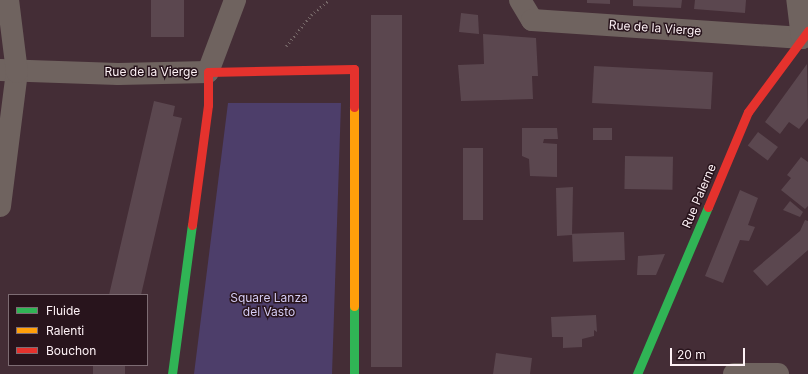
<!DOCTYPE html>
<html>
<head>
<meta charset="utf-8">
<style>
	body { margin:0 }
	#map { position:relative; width:808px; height:374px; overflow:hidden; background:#442d36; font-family:Inter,sans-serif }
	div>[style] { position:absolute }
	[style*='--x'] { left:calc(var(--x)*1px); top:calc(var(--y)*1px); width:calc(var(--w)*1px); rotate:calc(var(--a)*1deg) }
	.green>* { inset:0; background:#4d3e6a }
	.building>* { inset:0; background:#5b474f; transform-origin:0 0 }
	.path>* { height:2.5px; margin-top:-1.25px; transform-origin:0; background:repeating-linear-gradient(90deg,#776969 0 1px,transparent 0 4px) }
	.street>* { height:22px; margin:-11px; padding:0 11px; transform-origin:11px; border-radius:11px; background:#6f635f }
	.fast>* { height:9px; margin:-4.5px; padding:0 4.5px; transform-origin:4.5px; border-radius:4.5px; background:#30b455 }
	.slow>* { height:9px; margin:-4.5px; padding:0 4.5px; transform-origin:4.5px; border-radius:4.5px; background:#ff9f0a }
	.jam>* { height:9px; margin:-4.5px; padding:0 4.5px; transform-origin:4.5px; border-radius:4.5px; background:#e5322d }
	span { translate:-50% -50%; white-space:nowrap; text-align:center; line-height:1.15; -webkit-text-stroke:3px #28141c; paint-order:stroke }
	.street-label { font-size:12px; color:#fdf1f5 }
	.park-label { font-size:12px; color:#d5cdf5 }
	.legend { position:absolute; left:8px; top:294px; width:140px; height:72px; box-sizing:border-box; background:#28141c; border:1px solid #7d6c73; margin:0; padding:5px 7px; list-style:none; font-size:12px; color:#fdf1f5 }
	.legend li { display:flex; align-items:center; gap:8px; height:20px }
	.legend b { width:20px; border:1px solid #7d6c73 }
	.scale { position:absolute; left:670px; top:348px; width:75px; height:18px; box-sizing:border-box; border:2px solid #fdf1f5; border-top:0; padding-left:5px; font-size:12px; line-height:14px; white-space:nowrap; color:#fdf1f5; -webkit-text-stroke:3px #28141c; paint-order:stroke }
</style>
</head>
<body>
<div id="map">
	<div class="green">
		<i style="clip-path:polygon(228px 103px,341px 103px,332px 374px,194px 374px)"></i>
	</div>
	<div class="building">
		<i style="left:151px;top:0;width:33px;height:37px"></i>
		<i style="clip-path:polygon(587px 0,610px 0,610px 4px,587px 3px)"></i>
		<i style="clip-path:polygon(633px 0,682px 0,681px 8px,633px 6px)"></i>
		<i style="clip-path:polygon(695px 0,746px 0,745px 13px,694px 9px)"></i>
		<i style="clip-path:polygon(461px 13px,478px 15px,479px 34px,459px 32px)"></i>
		<i style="left:371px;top:15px;width:31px;height:352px"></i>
		<i style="clip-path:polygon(483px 34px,536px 38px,538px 76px,532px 76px,533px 99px,461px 101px,458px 65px,484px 64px)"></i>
		<i style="clip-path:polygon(807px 64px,808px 118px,799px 129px,789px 122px,780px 134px,765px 122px)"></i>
		<i style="left:594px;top:66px;width:119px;height:37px;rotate:3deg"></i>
		<i style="clip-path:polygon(154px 101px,175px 106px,173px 116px,182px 118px,141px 295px,109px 295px)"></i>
		<i style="clip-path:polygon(522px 128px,557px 128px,558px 139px,544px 139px,543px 143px,557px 144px,557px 177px,530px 176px,529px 159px,522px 156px)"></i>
		<i style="left:593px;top:128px;width:19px;height:12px"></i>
		<i style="left:758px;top:132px;width:25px;height:17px;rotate:37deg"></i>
		<i style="left:463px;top:148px;width:20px;height:72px"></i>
		<i style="left:625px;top:156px;width:48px;height:33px;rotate:1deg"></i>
		<i style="clip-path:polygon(801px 157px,808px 162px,808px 206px,805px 209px,781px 190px,791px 178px,787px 175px)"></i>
		<i style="clip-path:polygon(573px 187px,572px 235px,557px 236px,556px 188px)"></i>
		<i style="clip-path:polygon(740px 190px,758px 198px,748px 225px,755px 227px,749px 241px,740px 240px,723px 283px,705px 276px)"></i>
		<i style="clip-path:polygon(790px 201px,803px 212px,800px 217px,783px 210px)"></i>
		<i style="clip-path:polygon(805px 220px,808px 221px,808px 250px,767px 286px,753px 271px,800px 231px)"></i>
		<i style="left:624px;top:232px;width:28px;height:52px;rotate:88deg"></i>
		<i style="clip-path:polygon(665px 254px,656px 275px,637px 275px,638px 256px)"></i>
		<i style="clip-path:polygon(596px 315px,597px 332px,594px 330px,594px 336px,582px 339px,582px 347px,563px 348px,563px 337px,552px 337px,551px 317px)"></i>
		<i style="clip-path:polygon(496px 353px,532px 358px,530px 374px,493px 374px)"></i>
		<i style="left:93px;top:365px;width:32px;height:9px"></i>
	</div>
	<div class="path">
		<i style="--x:286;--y:46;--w:40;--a:-51"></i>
		<i style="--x:311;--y:15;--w:23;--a:-40"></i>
	</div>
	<div class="street">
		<i style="--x:520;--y:0;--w:23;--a:59"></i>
		<i style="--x:532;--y:20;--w:271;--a:3.8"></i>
		<i style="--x:802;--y:38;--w:38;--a:-97"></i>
		<i style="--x:0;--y:70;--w:118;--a:1.9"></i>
		<i style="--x:118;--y:74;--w:90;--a:-1.3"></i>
		<i style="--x:208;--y:72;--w:77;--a:-69.4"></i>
		<i style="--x:0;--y:206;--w:135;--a:-82.8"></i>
		<i style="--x:17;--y:72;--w:73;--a:-97.1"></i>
		<i style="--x:734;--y:374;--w:44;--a:0"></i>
	</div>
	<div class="fast">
		<i style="--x:354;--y:306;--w:68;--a:90"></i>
		<i style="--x:172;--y:374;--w:150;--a:-82.4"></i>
		<i style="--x:637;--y:374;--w:181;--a:-67"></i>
	</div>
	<div class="slow">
		<i style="--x:354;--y:107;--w:199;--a:90"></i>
	</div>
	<div class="jam">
		<i style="--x:708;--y:207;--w:103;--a:-67.2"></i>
		<i style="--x:748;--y:112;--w:101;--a:-53.5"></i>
		<i style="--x:192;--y:225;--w:121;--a:-82.4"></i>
		<i style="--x:208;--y:105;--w:33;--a:-90"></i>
		<i style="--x:208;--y:72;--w:146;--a:-1.2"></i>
		<i style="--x:354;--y:69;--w:38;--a:90"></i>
	</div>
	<div class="street-label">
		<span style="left:655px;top:28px;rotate:4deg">Rue de la Vierge</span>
		<span style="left:151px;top:72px">Rue de la Vierge</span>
		<span style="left:699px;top:196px;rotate:-67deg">Rue Palerne</span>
	</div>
	<div class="park-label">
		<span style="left:269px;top:305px">Square Lanza<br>del Vasto</span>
	</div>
	<ul class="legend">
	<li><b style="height:5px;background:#30b455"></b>Fluide</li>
	<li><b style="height:5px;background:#ff9f0a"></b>Ralenti</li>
	<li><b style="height:5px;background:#e5322d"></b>Bouchon</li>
	</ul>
	<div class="scale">20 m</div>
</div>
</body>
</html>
